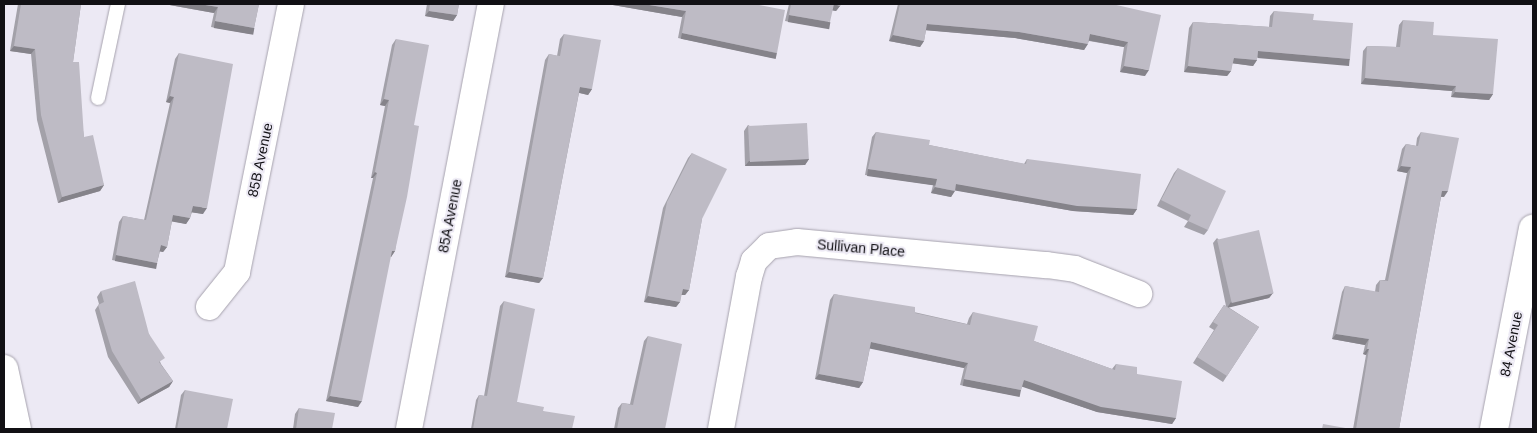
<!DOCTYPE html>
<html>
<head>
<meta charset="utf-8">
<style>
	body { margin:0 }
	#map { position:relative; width:1537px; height:433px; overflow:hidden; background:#ece9f4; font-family:Helvetica,sans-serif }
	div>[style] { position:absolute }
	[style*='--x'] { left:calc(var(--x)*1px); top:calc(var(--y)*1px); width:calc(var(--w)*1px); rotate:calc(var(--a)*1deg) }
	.roads { filter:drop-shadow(0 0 1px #a6a2ad) drop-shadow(0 0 1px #a6a2ad) }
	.service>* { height:14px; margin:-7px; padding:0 7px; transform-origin:7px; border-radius:7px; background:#fff }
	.minor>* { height:26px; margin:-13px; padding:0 13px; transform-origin:13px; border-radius:13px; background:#fff }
	.tertiary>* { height:28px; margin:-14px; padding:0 14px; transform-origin:14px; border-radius:14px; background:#fff }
	.secondary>* { height:28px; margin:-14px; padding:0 14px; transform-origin:14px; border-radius:14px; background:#fff }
	.wall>* { inset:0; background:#a3a1a9 }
	.shaded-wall>* { inset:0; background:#85838a; transform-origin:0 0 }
	.building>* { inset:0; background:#bebbc5; transform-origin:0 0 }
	span { translate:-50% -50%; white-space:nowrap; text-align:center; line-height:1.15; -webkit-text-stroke:4px #ece9f4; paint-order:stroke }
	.street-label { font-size:14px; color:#111014 }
	.frame { position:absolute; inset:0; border:5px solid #111014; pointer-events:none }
</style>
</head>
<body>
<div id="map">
	<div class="roads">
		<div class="service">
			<i style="--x:98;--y:98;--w:96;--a:-78"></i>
		</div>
		<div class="minor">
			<i style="--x:209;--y:307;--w:45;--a:-51.3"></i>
			<i style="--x:237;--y:272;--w:273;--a:-78.6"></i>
			<i style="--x:409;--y:429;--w:433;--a:-79.1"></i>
			<i style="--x:721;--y:429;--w:155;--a:-79.6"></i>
			<i style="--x:749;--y:277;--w:17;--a:-73"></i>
			<i style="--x:754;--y:261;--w:21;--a:-45"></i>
			<i style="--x:769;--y:246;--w:28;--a:-8"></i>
			<i style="--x:797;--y:242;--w:251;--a:5.3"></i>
			<i style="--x:1047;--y:265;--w:28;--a:8"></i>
			<i style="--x:1075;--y:269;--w:69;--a:21.3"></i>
		</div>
		<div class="tertiary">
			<i style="--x:1494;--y:429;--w:204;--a:-79"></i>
		</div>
		<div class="secondary">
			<i style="--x:4;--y:369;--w:61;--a:77.8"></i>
		</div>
	</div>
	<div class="wall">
		<i style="clip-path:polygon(18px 4px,81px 4px,73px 62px,84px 137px,104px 185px,100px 191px,58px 203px,37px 120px,31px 54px,10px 51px)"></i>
		<i style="clip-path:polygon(164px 4px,259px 4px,254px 28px,250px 34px,211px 27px,214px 13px)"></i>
		<i style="clip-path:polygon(427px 4px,459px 4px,457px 15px,453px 21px,425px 16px)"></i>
		<i style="clip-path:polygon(607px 4px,754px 4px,777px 53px,773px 58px,678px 38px,682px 17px)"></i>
		<i style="clip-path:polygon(789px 4px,841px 4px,840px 6px,836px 11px,832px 10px,826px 28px,785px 21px)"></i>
		<i style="clip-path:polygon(898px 4px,1112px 4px,1145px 76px,1120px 72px,1124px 47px,1089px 41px,1084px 50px,1015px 38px,926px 30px,924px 41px,920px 47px,889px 41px)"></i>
		<i style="clip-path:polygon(1274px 11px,1313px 20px,1350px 59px,1346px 65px,1257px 57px,1257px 60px,1253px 66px,1232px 63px,1231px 71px,1227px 76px,1184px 72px,1189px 28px,1193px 22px,1269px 27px,1270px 16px)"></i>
		<i style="clip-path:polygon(1403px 20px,1433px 35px,1493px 94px,1489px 100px,1451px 97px,1452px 91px,1361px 84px,1363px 51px,1367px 46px,1396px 47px,1399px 25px)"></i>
		<i style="clip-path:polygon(564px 34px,592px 89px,588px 95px,579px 93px,543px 278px,539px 283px,505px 277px,545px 60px,549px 54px,557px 56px,560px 39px)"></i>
		<i style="clip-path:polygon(396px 39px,414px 125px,395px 251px,391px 257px,390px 257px,358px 407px,326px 401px,373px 178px,371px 178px,385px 106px,380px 105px,392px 45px)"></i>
		<i style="clip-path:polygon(179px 53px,203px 214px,192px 212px,190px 218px,186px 224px,172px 221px,167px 247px,163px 252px,160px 251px,157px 263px,153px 268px,112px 260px,119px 222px,123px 216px,144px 220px,170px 103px,166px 102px,175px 59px)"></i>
		<i style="clip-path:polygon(748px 125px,809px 159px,805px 165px,745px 166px,744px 131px)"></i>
		<i style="clip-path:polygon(876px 132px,929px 145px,1024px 164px,1027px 159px,1137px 209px,1133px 215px,1073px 211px,955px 190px,951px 197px,931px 193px,933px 185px,865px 175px,872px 137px)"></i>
		<i style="clip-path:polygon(1421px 132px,1444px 197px,1441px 197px,1399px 429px,1353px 429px,1366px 355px,1363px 354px,1365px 345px,1332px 339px,1342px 292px,1345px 286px,1375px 292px,1376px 285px,1380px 280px,1385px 280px,1407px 173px,1397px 171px,1402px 149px,1406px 144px,1416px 146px,1417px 138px)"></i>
		<i style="clip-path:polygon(692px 153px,702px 219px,689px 290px,685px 295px,681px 295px,680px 302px,676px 307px,644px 302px,663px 208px,688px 158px)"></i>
		<i style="clip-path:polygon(1178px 168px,1208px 230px,1204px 235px,1184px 227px,1188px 221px,1157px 206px,1174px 173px)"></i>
		<i style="clip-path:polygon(1217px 238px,1273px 293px,1269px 298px,1228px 307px,1259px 327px,1223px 382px,1193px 363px,1214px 330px,1209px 327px,1224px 305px,1226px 306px,1213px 243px)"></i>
		<i style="clip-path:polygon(101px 291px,149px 334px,161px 364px,173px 381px,169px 387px,138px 404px,108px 357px,95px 310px,99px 304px,97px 297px)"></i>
		<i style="clip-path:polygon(834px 294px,967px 324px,969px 318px,973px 312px,1034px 341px,1112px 369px,1116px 364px,1137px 374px,1176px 418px,1172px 424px,1097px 412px,1022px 386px,1021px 390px,1017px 396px,960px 385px,964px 368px,870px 348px,863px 382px,859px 388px,815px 379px,830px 300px)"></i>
		<i style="clip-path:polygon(504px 301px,517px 402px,543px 411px,572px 429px,471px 429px,476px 400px,479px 395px,484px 396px,500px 306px)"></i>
		<i style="clip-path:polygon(648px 336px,665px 429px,614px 429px,618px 408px,622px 403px,630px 404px,644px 341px)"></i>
		<i style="clip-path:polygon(185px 390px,227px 429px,175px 429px,181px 395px)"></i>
		<i style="clip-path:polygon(299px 408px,332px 429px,293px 429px,295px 414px)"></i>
	</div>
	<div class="shaded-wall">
		<i style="clip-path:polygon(164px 4px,199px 4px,218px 7px,214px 13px)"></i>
		<i style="clip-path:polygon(607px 4px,643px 4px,686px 11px,682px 17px)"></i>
		<i style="clip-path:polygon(834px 4px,840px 6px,836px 11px,830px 10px)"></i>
		<i style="clip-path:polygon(429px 11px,457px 15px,453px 21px,425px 16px)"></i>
		<i style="left:789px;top:15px;width:42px;height:7px;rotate:10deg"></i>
		<i style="left:215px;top:21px;width:40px;height:7px;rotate:10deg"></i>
		<i style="clip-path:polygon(927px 24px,1019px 32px,1088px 44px,1084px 50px,1015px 38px,923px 30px)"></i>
		<i style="left:682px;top:33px;width:97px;height:6px;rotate:12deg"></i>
		<i style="clip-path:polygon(1090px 34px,1128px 42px,1124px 47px,1086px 40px)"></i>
		<i style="clip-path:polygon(893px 35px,924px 41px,920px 47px,889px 41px)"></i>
		<i style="clip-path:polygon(14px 46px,35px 49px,31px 54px,10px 51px)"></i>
		<i style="left:1258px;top:51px;width:92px;height:7px;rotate:5deg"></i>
		<i style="clip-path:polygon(1234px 58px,1257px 60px,1253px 66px,1230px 63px)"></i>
		<i style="clip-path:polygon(1124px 66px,1149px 70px,1145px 76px,1120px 72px)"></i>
		<i style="clip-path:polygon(1188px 66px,1231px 71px,1227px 76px,1184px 72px)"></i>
		<i style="clip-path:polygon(1365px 78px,1456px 86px,1452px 91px,1361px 84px)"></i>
		<i style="clip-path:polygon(580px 87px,592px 89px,588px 95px,576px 92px)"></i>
		<i style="clip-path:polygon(1455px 92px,1493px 94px,1489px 100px,1451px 97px)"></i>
		<i style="clip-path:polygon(170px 96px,174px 97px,170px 103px,166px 102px)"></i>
		<i style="clip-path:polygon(384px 99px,389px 100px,385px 106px,380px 105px)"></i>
		<i style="clip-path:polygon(809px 159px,805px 165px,745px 166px,749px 161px)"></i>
		<i style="clip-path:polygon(1401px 166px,1411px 167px,1407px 173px,1397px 171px)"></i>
		<i style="left:868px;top:169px;width:70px;height:7px;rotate:8deg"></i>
		<i style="clip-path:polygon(375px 172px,377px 173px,373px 178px,371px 178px)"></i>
		<i style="clip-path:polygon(956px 184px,1137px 209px,1133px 215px,1073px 211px,952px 190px)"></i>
		<i style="clip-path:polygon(104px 185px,100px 191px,58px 203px,62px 197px)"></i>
		<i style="clip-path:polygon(935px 187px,955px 191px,951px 197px,931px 193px)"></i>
		<i style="clip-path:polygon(1442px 191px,1448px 191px,1444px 197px,1438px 196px)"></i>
		<i style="clip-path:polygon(193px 206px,207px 208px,203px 214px,189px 212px)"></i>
		<i style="clip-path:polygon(173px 215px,190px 218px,186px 224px,169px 221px)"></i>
		<i style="clip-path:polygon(161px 245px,167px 247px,163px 252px,157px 251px)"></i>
		<i style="clip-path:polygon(392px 251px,395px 251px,391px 257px,388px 256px)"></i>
		<i style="left:116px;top:255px;width:42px;height:6px;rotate:11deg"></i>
		<i style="clip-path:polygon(509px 272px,543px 278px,539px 283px,505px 277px)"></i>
		<i style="clip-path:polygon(683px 289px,689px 290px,685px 295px,679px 295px)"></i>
		<i style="clip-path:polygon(1273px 293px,1269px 298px,1227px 308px,1231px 302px)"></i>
		<i style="clip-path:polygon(648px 296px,680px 302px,676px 307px,644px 302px)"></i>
		<i style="clip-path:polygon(1336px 334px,1369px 339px,1365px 345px,1332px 339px)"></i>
		<i style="clip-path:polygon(871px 342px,968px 363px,964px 368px,867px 348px)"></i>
		<i style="clip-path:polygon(1367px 349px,1369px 349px,1366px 355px,1363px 354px)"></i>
		<i style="clip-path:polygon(819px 374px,863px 382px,859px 388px,815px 379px)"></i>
		<i style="left:964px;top:379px;width:58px;height:7px;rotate:11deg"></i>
		<i style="clip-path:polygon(1024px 380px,1176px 418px,1172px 424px,1097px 412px,1020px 386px)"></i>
		<i style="clip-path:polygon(173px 381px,169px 387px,138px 404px,141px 399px)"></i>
		<i style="clip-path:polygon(330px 396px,362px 401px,358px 407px,326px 401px)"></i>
	</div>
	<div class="building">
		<i style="clip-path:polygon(21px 4px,81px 4px,73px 62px,79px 62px,84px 137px,93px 135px,104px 185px,62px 197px,41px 115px,35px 49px,14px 46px)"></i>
		<i style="clip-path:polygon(199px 4px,259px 4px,254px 28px,215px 21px,218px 7px)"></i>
		<i style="clip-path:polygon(430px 4px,459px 4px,457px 15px,429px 11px)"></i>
		<i style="clip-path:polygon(643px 4px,754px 4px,785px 10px,777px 53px,682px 33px,686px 11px)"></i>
		<i style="clip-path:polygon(791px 4px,841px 4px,840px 6px,834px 4px,830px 22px,789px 15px)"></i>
		<i style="clip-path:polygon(900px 4px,1112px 4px,1161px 15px,1149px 70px,1124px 66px,1128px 42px,1090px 34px,1088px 44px,1019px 32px,927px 24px,924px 41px,893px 35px)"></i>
		<i style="clip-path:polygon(1274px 11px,1314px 14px,1313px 20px,1353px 23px,1350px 59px,1258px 51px,1257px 60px,1234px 58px,1231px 71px,1188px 66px,1193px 22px,1272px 27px)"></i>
		<i style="clip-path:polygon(1403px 20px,1434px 22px,1433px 35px,1498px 39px,1493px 94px,1455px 92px,1456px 86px,1365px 78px,1367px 46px,1400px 47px)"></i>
		<i style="clip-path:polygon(564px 34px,601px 40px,592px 89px,580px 87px,543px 278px,509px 272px,549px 54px,560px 56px)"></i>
		<i style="clip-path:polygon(396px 39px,429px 45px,414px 125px,419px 126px,407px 197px,395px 251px,392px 251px,362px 401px,330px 396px,377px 173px,375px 172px,389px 100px,384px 99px)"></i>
		<i style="clip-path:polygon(179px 53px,233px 64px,207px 208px,193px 206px,190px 218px,173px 215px,167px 247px,161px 245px,157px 263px,116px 255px,123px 216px,146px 220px,174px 97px,170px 96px)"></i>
		<i style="left:807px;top:123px;width:36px;height:59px;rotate:87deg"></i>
		<i style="clip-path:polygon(876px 132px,930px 140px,929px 145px,1026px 164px,1027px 159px,1141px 174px,1137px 209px,1077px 206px,956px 184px,955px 191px,935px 187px,937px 179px,868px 169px)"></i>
		<i style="clip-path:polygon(1421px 132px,1459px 138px,1448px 191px,1442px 191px,1399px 429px,1356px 429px,1369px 349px,1367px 349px,1369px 339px,1336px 334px,1345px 286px,1379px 292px,1380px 280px,1388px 281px,1411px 167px,1401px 166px,1406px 144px,1418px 146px)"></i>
		<i style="clip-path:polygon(692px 153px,727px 169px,702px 219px,689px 290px,683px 289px,680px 302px,648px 296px,667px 202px)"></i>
		<i style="clip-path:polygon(1178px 168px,1226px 191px,1208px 230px,1188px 221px,1191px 215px,1161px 200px)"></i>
		<i style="left:1259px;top:230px;width:65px;height:43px;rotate:77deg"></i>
		<i style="clip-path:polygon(135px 281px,149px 334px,165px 358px,159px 362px,173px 381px,141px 399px,112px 351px,98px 305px,104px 302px,101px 291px)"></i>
		<i style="clip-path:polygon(834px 294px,915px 307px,915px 313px,970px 325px,973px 312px,1038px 326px,1034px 341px,1115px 370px,1116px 364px,1137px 367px,1137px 374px,1182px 381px,1176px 418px,1101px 407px,1024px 380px,1021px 390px,964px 379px,968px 363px,871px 342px,863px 382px,819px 374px)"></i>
		<i style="clip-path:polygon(504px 301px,535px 309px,517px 402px,544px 407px,543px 411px,575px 416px,572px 429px,473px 429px,479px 395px,487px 396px)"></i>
		<i style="clip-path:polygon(1224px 305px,1259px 327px,1227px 376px,1197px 357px,1218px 325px,1213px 322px)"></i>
		<i style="clip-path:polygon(648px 336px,682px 344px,665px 429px,617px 429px,622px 403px,633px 405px)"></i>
		<i style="clip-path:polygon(185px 390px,233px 399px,227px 429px,177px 429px)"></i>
		<i style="clip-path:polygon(299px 408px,335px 413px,332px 429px,296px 429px)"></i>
		<i style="clip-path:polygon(1323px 424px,1351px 429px,1322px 429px)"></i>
	</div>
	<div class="street-label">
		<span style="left:260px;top:160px;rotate:-78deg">85B Avenue</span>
		<span style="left:450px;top:216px;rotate:-79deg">85A Avenue</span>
		<span style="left:861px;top:248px;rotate:5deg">Sullivan Place</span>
		<span style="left:1511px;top:344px;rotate:-79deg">84 Avenue</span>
	</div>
	<div class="frame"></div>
</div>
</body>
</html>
